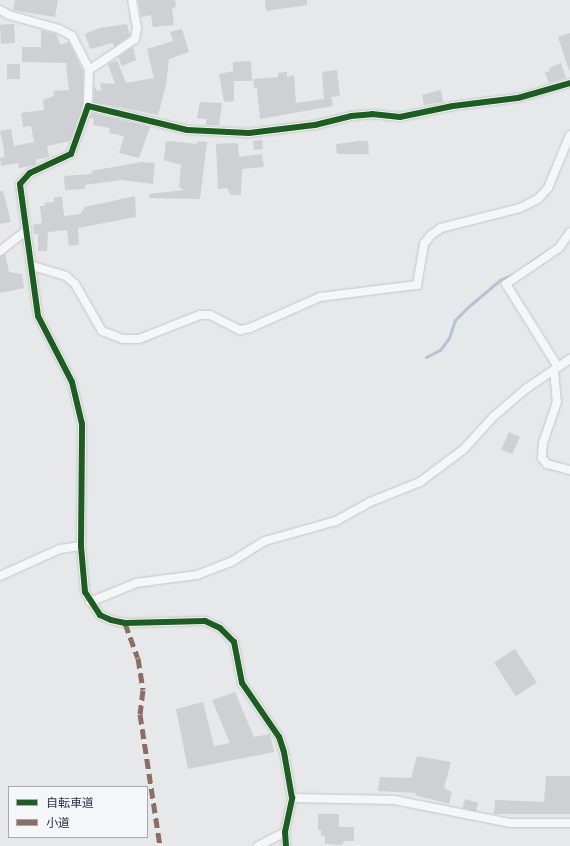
<!DOCTYPE html>
<html>
<head>
<meta charset="utf-8">
<style>
	body { margin:0 }
	#map { position:relative; width:570px; height:846px; overflow:hidden; background:#e6e8ea; font-family:"Open Sans","Noto Sans JP",sans-serif }
	div>[style] { position:absolute }
	[style*='--x'] { left:calc(var(--x)*1px); top:calc(var(--y)*1px); width:calc(var(--w)*1px); rotate:calc(var(--a)*1deg) }
	.stream>* { height:3px; margin:-1.5px; padding:0 1.5px; transform-origin:1.5px; border-radius:1.5px; background:#b4c4d5 }
	.building>* { inset:0; background:#ced0d3; transform-origin:0 0 }
	.roads { filter:drop-shadow(0 0 1px #c4c6c8) drop-shadow(0 0 1px #c4c6c8) }
	.minor>* { height:8px; margin:-4px; padding:0 4px; transform-origin:4px; border-radius:4px; background:#f5f6f7 }
	.quiet>* { height:5px; margin-top:-2.5px; transform-origin:0; background:repeating-linear-gradient(90deg,#8d6e63 0 10px,transparent 0 15px) }
	.cycleway>* { height:6px; margin:-3px; padding:0 3px; transform-origin:3px; border-radius:3px; background:#1b5e20 }
	span { translate:-50% -50%; white-space:nowrap; text-align:center; line-height:1.15; -webkit-text-stroke:4px #f4f6f9; paint-order:stroke }
	.legend { position:absolute; left:8px; top:786px; width:140px; height:52px; box-sizing:border-box; background:#f4f6f9; border:1px solid #a4a8b1; margin:0; padding:5px 7px; list-style:none; font-size:12px; color:#2b3445 }
	.legend li { display:flex; align-items:center; gap:8px; height:20px }
	.legend b { width:20px; border:1px solid #a4a8b1 }
</style>
</head>
<body>
<div id="map">
	<div class="stream">
		<i style="--x:528;--y:264;--w:18;--a:-34"></i>
		<i style="--x:426;--y:357;--w:16;--a:-27"></i>
		<i style="--x:440;--y:350;--w:15;--a:-53"></i>
		<i style="--x:449;--y:338;--w:19;--a:-72"></i>
		<i style="--x:455;--y:320;--w:18;--a:-45"></i>
		<i style="--x:468;--y:307;--w:42;--a:-40.2"></i>
		<i style="--x:500;--y:280;--w:15;--a:-23"></i>
	</div>
	<div class="building">
		<i style="clip-path:polygon(15px 0,58px 0,55px 17px,13px 10px)"></i>
		<i style="clip-path:polygon(138px 0,175px 0,176px 7px,172px 8px,174px 25px,153px 27px,151px 15px,141px 17px)"></i>
		<i style="clip-path:polygon(265px 0,307px 0,307px 5px,266px 11px)"></i>
		<i style="left:14px;top:24px;width:19px;height:14px;rotate:87deg"></i>
		<i style="clip-path:polygon(127px 24px,130px 36px,114px 47px,113px 43px,90px 49px,85px 34px,100px 28px)"></i>
		<i style="clip-path:polygon(182px 29px,189px 52px,169px 59px,166px 85px,158px 115px,94px 102px,94px 85px,97px 91px,102px 90px,100px 83px,115px 84px,108px 64px,117px 60px,126px 83px,154px 78px,147px 49px,173px 41px,170px 32px)"></i>
		<i style="clip-path:polygon(41px 30px,56px 34px,61px 45px,69px 42px,83px 71px,83px 105px,70px 141px,47px 146px,49px 157px,37px 159px,35px 165px,19px 168px,18px 163px,1px 166px,0 158px,4px 157px,4px 150px,0 131px,11px 129px,14px 146px,34px 142px,31px 126px,23px 127px,21px 113px,44px 110px,43px 100px,54px 96px,53px 91px,69px 90px,66px 63px,22px 62px,22px 47px,41px 47px)"></i>
		<i style="clip-path:polygon(570px 33px,570px 70px,569px 70px,558px 37px)"></i>
		<i style="clip-path:polygon(133px 47px,136px 60px,122px 66px,118px 57px)"></i>
		<i style="clip-path:polygon(251px 61px,252px 81px,234px 81px,234px 101px,224px 102px,219px 74px,233px 71px,233px 62px)"></i>
		<i style="clip-path:polygon(561px 63px,566px 78px,549px 83px,545px 73px,550px 71px,549px 68px)"></i>
		<i style="left:7px;top:64px;width:13px;height:15px"></i>
		<i style="clip-path:polygon(337px 70px,340px 96px,331px 97px,333px 106px,260px 119px,257px 88px,254px 88px,253px 79px,278px 77px,278px 73px,287px 72px,287px 77px,294px 75px,296px 103px,324px 99px,322px 72px)"></i>
		<i style="clip-path:polygon(441px 90px,443px 102px,424px 105px,422px 95px)"></i>
		<i style="clip-path:polygon(200px 102px,222px 103px,219px 125px,206px 125px,206px 119px,197px 118px)"></i>
		<i style="clip-path:polygon(92px 113px,150px 127px,139px 158px,119px 153px,124px 136px,109px 133px,110px 128px,93px 125px,94px 118px,90px 118px)"></i>
		<i style="left:262px;top:140px;width:9px;height:9px;rotate:84deg"></i>
		<i style="clip-path:polygon(169px 141px,197px 144px,197px 141px,207px 142px,200px 199px,149px 198px,149px 194px,185px 190px,179px 187px,181px 165px,164px 160px,166px 142px)"></i>
		<i style="clip-path:polygon(360px 141px,368px 141px,369px 154px,337px 154px,336px 144px)"></i>
		<i style="clip-path:polygon(234px 143px,238px 144px,239px 157px,262px 154px,264px 167px,242px 169px,241px 195px,231px 195px,227px 188px,218px 189px,216px 144px)"></i>
		<i style="clip-path:polygon(142px 162px,155px 163px,153px 184px,121px 180px,85px 185px,85px 189px,65px 190px,64px 176px,92px 174px,91px 171px)"></i>
		<i style="clip-path:polygon(0 191px,3px 191px,11px 222px,0 224px)"></i>
		<i style="clip-path:polygon(135px 196px,136px 217px,78px 228px,79px 245px,69px 246px,67px 230px,48px 232px,47px 251px,38px 251px,38px 234px,34px 234px,33px 225px,42px 223px,40px 206px,45px 206px,44px 203px,54px 202px,54px 197px,62px 197px,64px 216px,80px 214px,85px 207px)"></i>
		<i style="clip-path:polygon(5px 254px,9px 272px,22px 274px,24px 288px,0 293px,0 256px)"></i>
		<i style="left:509px;top:432px;width:12px;height:19px;rotate:24deg"></i>
		<i style="left:515px;top:649px;width:40px;height:25px;rotate:57deg"></i>
		<i style="clip-path:polygon(235px 692px,254px 737px,270px 734px,274px 752px,188px 769px,176px 709px,203px 702px,214px 746px,230px 743px,212px 700px)"></i>
		<i style="clip-path:polygon(417px 756px,451px 762px,444px 788px,452px 792px,449px 804px,415px 795px,416px 793px,378px 791px,380px 777px,411px 778px)"></i>
		<i style="clip-path:polygon(546px 776px,570px 776px,570px 814px,494px 814px,495px 800px,544px 802px)"></i>
		<i style="left:465px;top:799px;width:14px;height:9px;rotate:17deg"></i>
		<i style="clip-path:polygon(318px 814px,339px 814px,339px 827px,354px 827px,354px 841px,344px 841px,342px 845px,325px 844px,325px 836px,321px 836px,321px 830px,318px 830px)"></i>
	</div>
	<div class="roads">
		<div class="minor">
			<i style="--x:0;--y:10;--w:10;--a:29"></i>
			<i style="--x:9;--y:15;--w:52;--a:15.6"></i>
			<i style="--x:59;--y:29;--w:15;--a:28"></i>
			<i style="--x:72;--y:36;--w:38;--a:63"></i>
			<i style="--x:89;--y:70;--w:36;--a:92"></i>
			<i style="--x:89;--y:70;--w:55;--a:-34"></i>
			<i style="--x:135;--y:39;--w:11;--a:-80"></i>
			<i style="--x:137;--y:28;--w:28;--a:-100"></i>
			<i style="--x:0;--y:251;--w:34;--a:-38"></i>
			<i style="--x:33;--y:266;--w:34;--a:17"></i>
			<i style="--x:66;--y:276;--w:12;--a:42"></i>
			<i style="--x:75;--y:284;--w:54;--a:60.1"></i>
			<i style="--x:102;--y:331;--w:22;--a:21"></i>
			<i style="--x:123;--y:339;--w:16;--a:0"></i>
			<i style="--x:139;--y:339;--w:66;--a:-21.5"></i>
			<i style="--x:200;--y:315;--w:10;--a:0"></i>
			<i style="--x:210;--y:315;--w:34;--a:27"></i>
			<i style="--x:240;--y:330;--w:10;--a:-11"></i>
			<i style="--x:250;--y:328;--w:77;--a:-23.9"></i>
			<i style="--x:320;--y:297;--w:98;--a:-7.1"></i>
			<i style="--x:417;--y:285;--w:42;--a:-80.3"></i>
			<i style="--x:424;--y:244;--w:11;--a:-52"></i>
			<i style="--x:431;--y:235;--w:12;--a:-35"></i>
			<i style="--x:441;--y:228;--w:81;--a:-14.2"></i>
			<i style="--x:520;--y:208;--w:20;--a:-27"></i>
			<i style="--x:538;--y:199;--w:15;--a:-48"></i>
			<i style="--x:548;--y:188;--w:57;--a:-67.5"></i>
			<i style="--x:558;--y:367;--w:98;--a:-122.1"></i>
			<i style="--x:506;--y:284;--w:64;--a:-34.2"></i>
			<i style="--x:559;--y:248;--w:19;--a:-55"></i>
			<i style="--x:554;--y:370;--w:32;--a:85"></i>
			<i style="--x:557;--y:402;--w:43;--a:108.9"></i>
			<i style="--x:543;--y:443;--w:15;--a:94"></i>
			<i style="--x:542;--y:458;--w:8;--a:50"></i>
			<i style="--x:547;--y:464;--w:24;--a:15"></i>
			<i style="--x:0;--y:576;--w:66;--a:-24.2"></i>
			<i style="--x:60;--y:549;--w:21;--a:-8"></i>
			<i style="--x:90;--y:602;--w:50;--a:-22.4"></i>
			<i style="--x:136;--y:583;--w:62;--a:-7.5"></i>
			<i style="--x:197;--y:575;--w:36;--a:-21"></i>
			<i style="--x:231;--y:562;--w:40;--a:-32"></i>
			<i style="--x:265;--y:541;--w:74;--a:-15.7"></i>
			<i style="--x:336;--y:521;--w:39;--a:-29"></i>
			<i style="--x:370;--y:502;--w:54;--a:-21.8"></i>
			<i style="--x:420;--y:482;--w:55;--a:-36.9"></i>
			<i style="--x:464;--y:449;--w:43;--a:-47.8"></i>
			<i style="--x:493;--y:417;--w:45;--a:-40.5"></i>
			<i style="--x:527;--y:388;--w:52;--a:-34"></i>
			<i style="--x:292;--y:798;--w:102;--a:1.1"></i>
			<i style="--x:394;--y:800;--w:118;--a:11.2"></i>
			<i style="--x:510;--y:823;--w:60;--a:0"></i>
			<i style="--x:258;--y:846;--w:30;--a:-27"></i>
			<i style="--x:286;--y:846;--w:14;--a:-94"></i>
			<i style="--x:285;--y:832;--w:35;--a:-78"></i>
			<i style="--x:292;--y:798;--w:47;--a:-99.9"></i>
			<i style="--x:284;--y:752;--w:16;--a:-108"></i>
			<i style="--x:279;--y:737;--w:65;--a:-124.4"></i>
			<i style="--x:242;--y:683;--w:42;--a:-101"></i>
			<i style="--x:234;--y:642;--w:20;--a:-135"></i>
			<i style="--x:220;--y:628;--w:17;--a:-155"></i>
			<i style="--x:205;--y:621;--w:80;--a:178.6"></i>
			<i style="--x:125;--y:623;--w:14;--a:-168"></i>
			<i style="--x:111;--y:620;--w:12;--a:-156"></i>
			<i style="--x:100;--y:615;--w:27;--a:-123"></i>
			<i style="--x:85;--y:592;--w:46;--a:-95"></i>
			<i style="--x:81;--y:546;--w:122;--a:-89.5"></i>
			<i style="--x:82;--y:424;--w:43;--a:-103.4"></i>
			<i style="--x:72;--y:382;--w:74;--a:-117.3"></i>
			<i style="--x:38;--y:316;--w:133;--a:-97.8"></i>
			<i style="--x:20;--y:184;--w:15;--a:-48"></i>
			<i style="--x:30;--y:173;--w:45;--a:-24.9"></i>
			<i style="--x:71;--y:154;--w:51;--a:-70.5"></i>
			<i style="--x:88;--y:106;--w:102;--a:13.6"></i>
			<i style="--x:187;--y:130;--w:62;--a:2.8"></i>
			<i style="--x:249;--y:133;--w:66;--a:-6.9"></i>
			<i style="--x:315;--y:125;--w:37;--a:-14"></i>
			<i style="--x:351;--y:116;--w:21;--a:-5"></i>
			<i style="--x:372;--y:114;--w:28;--a:6"></i>
			<i style="--x:400;--y:117;--w:54;--a:-11.7"></i>
			<i style="--x:453;--y:106;--w:65;--a:-7"></i>
			<i style="--x:518;--y:98;--w:54;--a:-16.1"></i>
		</div>
	</div>
	<div class="quiet">
		<i style="--x:125;--y:623;--w:37;--a:70"></i>
		<i style="--x:138;--y:658;--w:32;--a:81"></i>
		<i style="--x:143;--y:690;--w:24;--a:97"></i>
		<i style="--x:140;--y:714;--w:134;--a:81.4"></i>
	</div>
	<div class="cycleway">
		<i style="--x:286;--y:846;--w:14;--a:-94"></i>
		<i style="--x:285;--y:832;--w:35;--a:-78"></i>
		<i style="--x:292;--y:798;--w:47;--a:-99.9"></i>
		<i style="--x:284;--y:752;--w:16;--a:-108"></i>
		<i style="--x:279;--y:737;--w:65;--a:-124.4"></i>
		<i style="--x:242;--y:683;--w:42;--a:-101"></i>
		<i style="--x:234;--y:642;--w:20;--a:-135"></i>
		<i style="--x:220;--y:628;--w:17;--a:-155"></i>
		<i style="--x:205;--y:621;--w:80;--a:178.6"></i>
		<i style="--x:125;--y:623;--w:14;--a:-168"></i>
		<i style="--x:111;--y:620;--w:12;--a:-156"></i>
		<i style="--x:100;--y:615;--w:27;--a:-123"></i>
		<i style="--x:85;--y:592;--w:46;--a:-95"></i>
		<i style="--x:81;--y:546;--w:122;--a:-89.5"></i>
		<i style="--x:82;--y:424;--w:43;--a:-103.4"></i>
		<i style="--x:72;--y:382;--w:74;--a:-117.3"></i>
		<i style="--x:38;--y:316;--w:133;--a:-97.8"></i>
		<i style="--x:20;--y:184;--w:15;--a:-48"></i>
		<i style="--x:30;--y:173;--w:45;--a:-24.9"></i>
		<i style="--x:71;--y:154;--w:51;--a:-70.5"></i>
		<i style="--x:88;--y:106;--w:102;--a:13.6"></i>
		<i style="--x:187;--y:130;--w:62;--a:2.8"></i>
		<i style="--x:249;--y:133;--w:66;--a:-6.9"></i>
		<i style="--x:315;--y:125;--w:37;--a:-14"></i>
		<i style="--x:351;--y:116;--w:21;--a:-5"></i>
		<i style="--x:372;--y:114;--w:28;--a:6"></i>
		<i style="--x:400;--y:117;--w:54;--a:-11.7"></i>
		<i style="--x:453;--y:106;--w:65;--a:-7"></i>
		<i style="--x:518;--y:98;--w:54;--a:-16.1"></i>
	</div>
	<ul class="legend">
	<li><b style="height:5px;background:#1b5e20"></b>自転車道</li>
	<li><b style="height:5px;background:#8d6e63"></b>小道</li>
	</ul>
</div>
</body>
</html>
